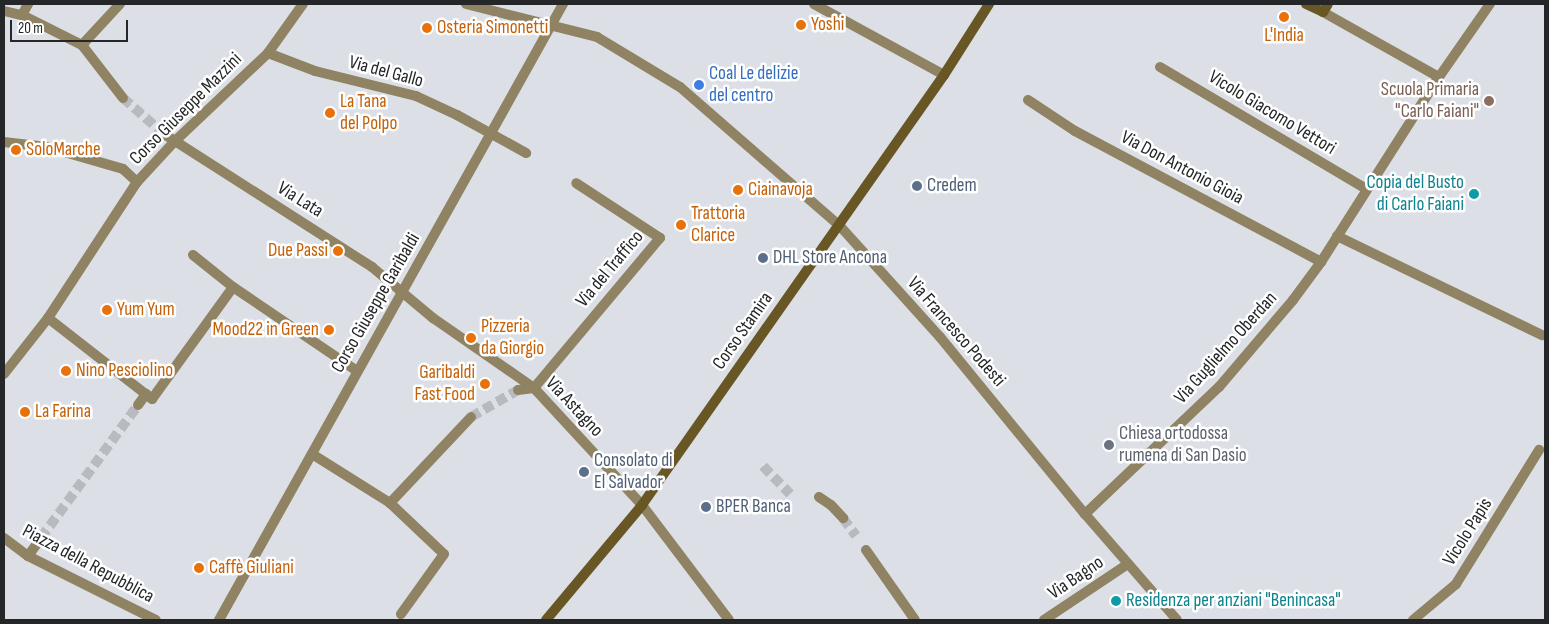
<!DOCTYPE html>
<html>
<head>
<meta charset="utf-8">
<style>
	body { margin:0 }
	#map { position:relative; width:1549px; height:624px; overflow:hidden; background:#dce0e6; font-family:"Sofia Sans Condensed",sans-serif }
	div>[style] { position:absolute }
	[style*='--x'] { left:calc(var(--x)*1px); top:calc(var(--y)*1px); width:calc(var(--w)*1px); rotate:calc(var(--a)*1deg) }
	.street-tunnel>* { height:10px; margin-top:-5px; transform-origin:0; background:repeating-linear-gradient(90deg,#b7bbc0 0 10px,transparent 0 15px) }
	.street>* { height:10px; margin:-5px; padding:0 5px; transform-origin:5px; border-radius:5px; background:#8f8363 }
	.secondary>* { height:10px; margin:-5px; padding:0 5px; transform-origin:5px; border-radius:5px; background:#685724 }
	.dots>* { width:14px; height:14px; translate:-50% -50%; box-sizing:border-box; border:2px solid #fff; border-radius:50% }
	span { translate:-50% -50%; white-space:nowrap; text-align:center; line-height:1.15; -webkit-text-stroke:5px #fff; paint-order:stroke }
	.food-label { font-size:19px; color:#c56008 }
	.left { translate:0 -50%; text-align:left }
	.right { translate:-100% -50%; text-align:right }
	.street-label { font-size:19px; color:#242628 }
	.shop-label { font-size:19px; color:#366cbe }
	.education-label { font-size:19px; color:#785e54 }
	.culture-label { font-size:19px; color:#0d838f }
	.service-label { font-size:19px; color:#4e5e75 }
	.worship-label { font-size:19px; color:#5b616d }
	.frame { position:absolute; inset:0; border:5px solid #242628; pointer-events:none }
	.scale { position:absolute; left:10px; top:20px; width:118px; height:22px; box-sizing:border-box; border:2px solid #242628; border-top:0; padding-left:6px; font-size:15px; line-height:18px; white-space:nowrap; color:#242628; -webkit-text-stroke:4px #fff; paint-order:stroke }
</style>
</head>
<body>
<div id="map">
	<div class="street-tunnel">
		<i style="--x:123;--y:98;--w:55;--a:41.3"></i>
		<i style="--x:471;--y:417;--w:54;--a:-29.9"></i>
		<i style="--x:763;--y:466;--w:39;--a:46"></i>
		<i style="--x:843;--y:518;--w:22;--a:54"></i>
		<i style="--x:41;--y:538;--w:165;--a:-53.9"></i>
	</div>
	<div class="street">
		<i style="--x:466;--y:4;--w:135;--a:14.1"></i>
		<i style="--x:597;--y:37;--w:97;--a:31.1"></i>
		<i style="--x:680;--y:87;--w:211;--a:41"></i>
		<i style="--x:839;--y:225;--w:151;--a:48"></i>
		<i style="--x:940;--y:337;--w:229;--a:50.7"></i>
		<i style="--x:1085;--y:514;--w:140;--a:49"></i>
		<i style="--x:814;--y:4;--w:148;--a:28.6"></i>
		<i style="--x:4;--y:11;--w:18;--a:13"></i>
		<i style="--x:22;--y:15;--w:67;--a:26.6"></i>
		<i style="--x:82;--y:45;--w:67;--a:52.3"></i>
		<i style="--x:1323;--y:12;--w:133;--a:29.3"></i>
		<i style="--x:22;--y:15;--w:13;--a:-61"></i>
		<i style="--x:82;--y:45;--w:56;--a:-47.2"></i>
		<i style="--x:268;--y:53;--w:50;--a:21"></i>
		<i style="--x:315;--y:71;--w:104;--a:13.9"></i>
		<i style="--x:416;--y:96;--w:45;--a:24.9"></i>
		<i style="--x:457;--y:115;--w:79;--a:28.8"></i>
		<i style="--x:1160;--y:67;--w:239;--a:30.6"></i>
		<i style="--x:1028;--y:100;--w:56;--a:33.4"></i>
		<i style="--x:1075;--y:131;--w:279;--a:28"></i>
		<i style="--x:164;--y:134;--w:247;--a:32.6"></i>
		<i style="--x:372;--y:267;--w:80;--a:39.9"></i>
		<i style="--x:433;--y:318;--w:123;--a:34.7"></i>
		<i style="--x:534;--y:388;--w:159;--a:47.3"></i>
		<i style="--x:642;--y:505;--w:144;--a:52.9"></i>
		<i style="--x:4;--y:142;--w:43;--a:6.6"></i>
		<i style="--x:47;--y:147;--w:79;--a:16.1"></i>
		<i style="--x:123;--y:169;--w:19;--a:43"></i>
		<i style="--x:1337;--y:236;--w:228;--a:25.8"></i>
		<i style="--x:193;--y:255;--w:51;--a:38.7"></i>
		<i style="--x:48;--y:318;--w:132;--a:37.9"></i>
		<i style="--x:152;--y:399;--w:138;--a:-54.1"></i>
		<i style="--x:233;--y:287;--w:150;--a:34.1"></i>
		<i style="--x:4;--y:374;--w:71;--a:-51.8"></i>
		<i style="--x:48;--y:318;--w:163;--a:-56.8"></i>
		<i style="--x:137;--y:182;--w:54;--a:-47.2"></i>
		<i style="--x:174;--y:142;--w:129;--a:-43.4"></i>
		<i style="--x:268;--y:53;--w:60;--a:-54.5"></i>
		<i style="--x:518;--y:390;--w:16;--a:-7"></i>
		<i style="--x:534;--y:388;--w:196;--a:-50"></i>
		<i style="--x:660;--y:238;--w:100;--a:-146.8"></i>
		<i style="--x:138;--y:405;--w:14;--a:-54"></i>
		<i style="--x:312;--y:454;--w:92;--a:32.1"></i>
		<i style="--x:390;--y:503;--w:118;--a:-46.7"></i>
		<i style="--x:819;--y:497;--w:14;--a:34"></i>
		<i style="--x:831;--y:505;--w:18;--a:47"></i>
		<i style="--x:390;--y:503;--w:74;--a:43.4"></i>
		<i style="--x:444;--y:554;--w:74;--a:125.6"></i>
		<i style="--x:1085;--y:514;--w:185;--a:-43.5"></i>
		<i style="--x:1219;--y:387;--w:114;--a:-49.6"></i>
		<i style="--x:1293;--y:300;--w:47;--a:-53.6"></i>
		<i style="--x:1321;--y:262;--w:219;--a:-57.5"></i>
		<i style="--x:1439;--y:77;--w:89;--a:-55.1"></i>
		<i style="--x:4;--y:538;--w:30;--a:37"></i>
		<i style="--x:28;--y:556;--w:143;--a:26.6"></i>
		<i style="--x:866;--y:550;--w:85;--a:55"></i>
		<i style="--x:28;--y:556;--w:22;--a:-54"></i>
		<i style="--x:219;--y:620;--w:706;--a:-60.82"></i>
		<i style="--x:1044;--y:620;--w:101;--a:-33.7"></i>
		<i style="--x:1413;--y:620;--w:56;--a:-39.9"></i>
		<i style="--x:1456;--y:584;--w:158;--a:-58.2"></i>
	</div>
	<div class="secondary">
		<i style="--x:1306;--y:4;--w:19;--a:25"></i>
		<i style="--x:1323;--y:12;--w:9;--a:-58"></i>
		<i style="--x:546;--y:620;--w:150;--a:-50.1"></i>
		<i style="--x:642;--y:505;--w:525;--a:-54.92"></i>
		<i style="--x:944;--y:75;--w:84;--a:-57.6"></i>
	</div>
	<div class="dots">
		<i style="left:1284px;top:17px;background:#e8710a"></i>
		<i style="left:801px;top:25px;background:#e8710a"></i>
		<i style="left:427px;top:28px;background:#e8710a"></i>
		<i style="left:699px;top:85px;background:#3f7fe0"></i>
		<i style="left:1489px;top:101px;background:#8d6e63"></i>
		<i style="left:330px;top:113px;background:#e8710a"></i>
		<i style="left:16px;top:150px;background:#e8710a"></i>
		<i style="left:917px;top:186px;background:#5c6f8a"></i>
		<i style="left:738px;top:190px;background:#e8710a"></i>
		<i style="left:1474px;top:194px;background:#0f9aa8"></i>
		<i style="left:681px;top:225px;background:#e8710a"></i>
		<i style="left:338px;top:251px;background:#e8710a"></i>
		<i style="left:763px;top:258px;background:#5c6f8a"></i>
		<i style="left:107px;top:310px;background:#e8710a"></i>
		<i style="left:329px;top:330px;background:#e8710a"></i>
		<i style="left:471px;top:338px;background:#e8710a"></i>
		<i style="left:66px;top:371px;background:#e8710a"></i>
		<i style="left:485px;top:384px;background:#e8710a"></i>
		<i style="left:25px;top:412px;background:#e8710a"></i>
		<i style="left:1109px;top:445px;background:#6b7280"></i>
		<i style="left:584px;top:472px;background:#5c6f8a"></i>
		<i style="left:706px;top:507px;background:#5c6f8a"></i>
		<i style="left:199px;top:568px;background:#e8710a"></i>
		<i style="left:1116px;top:601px;background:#0f9aa8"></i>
	</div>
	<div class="food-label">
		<span class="left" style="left:811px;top:25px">Yoshi</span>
		<span class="left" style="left:437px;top:28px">Osteria Simonetti</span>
		<span style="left:1284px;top:36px">L'India</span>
		<span class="left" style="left:340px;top:113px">La Tana<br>del Polpo</span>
		<span class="left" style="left:26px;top:150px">SoloMarche</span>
		<span class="left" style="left:748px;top:190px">Ciainavoja</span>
		<span class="left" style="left:691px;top:225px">Trattoria<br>Clarice</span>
		<span class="right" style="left:328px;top:251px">Due Passi</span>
		<span class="left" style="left:117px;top:310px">Yum Yum</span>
		<span class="left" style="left:481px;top:338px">Pizzeria<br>da Giorgio</span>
		<span class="right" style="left:319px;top:330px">Mood22 in Green</span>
		<span class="left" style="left:76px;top:371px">Nino Pesciolino</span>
		<span class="right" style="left:475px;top:384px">Garibaldi<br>Fast Food</span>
		<span class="left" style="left:35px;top:412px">La Farina</span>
		<span class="left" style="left:209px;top:568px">Caffè Giuliani</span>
	</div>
	<div class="street-label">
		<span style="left:386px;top:72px;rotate:15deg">Via del Gallo</span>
		<span style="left:186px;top:109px;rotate:-45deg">Corso Giuseppe Mazzini</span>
		<span style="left:1272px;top:113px;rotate:31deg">Vicolo Giacomo Vettori</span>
		<span style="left:1182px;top:168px;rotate:28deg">Via Don Antonio Gioia</span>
		<span style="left:300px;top:200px;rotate:32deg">Via Lata</span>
		<span style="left:610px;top:269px;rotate:-50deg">Via del Traffico</span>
		<span style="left:376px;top:303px;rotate:-60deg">Corso Giuseppe Garibaldi</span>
		<span style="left:743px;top:331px;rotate:-55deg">Corso Stamira</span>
		<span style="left:956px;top:332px;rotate:49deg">Via Francesco Podesti</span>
		<span style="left:1226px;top:348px;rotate:-48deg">Via Guglielmo Oberdan</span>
		<span style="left:574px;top:407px;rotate:47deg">Via Astagno</span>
		<span style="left:1468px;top:532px;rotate:-58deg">Vicolo Papis</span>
		<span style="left:88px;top:564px;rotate:28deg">Piazza della Repubblica</span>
		<span style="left:1076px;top:578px;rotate:-34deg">Via Bagno</span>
	</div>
	<div class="shop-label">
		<span class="left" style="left:709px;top:85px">Coal Le delizie<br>del centro</span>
	</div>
	<div class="education-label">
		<span class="right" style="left:1479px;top:101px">Scuola Primaria<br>"Carlo Faiani"</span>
	</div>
	<div class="culture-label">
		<span class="right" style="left:1464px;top:194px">Copia del Busto<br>di Carlo Faiani</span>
		<span class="left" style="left:1126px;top:601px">Residenza per anziani "Benincasa"</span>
	</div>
	<div class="service-label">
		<span class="left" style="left:927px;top:186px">Credem</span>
		<span class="left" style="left:773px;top:258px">DHL Store Ancona</span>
		<span class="left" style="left:594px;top:472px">Consolato di<br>El Salvador</span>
		<span class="left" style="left:716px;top:507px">BPER Banca</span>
	</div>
	<div class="worship-label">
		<span class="left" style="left:1119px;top:445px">Chiesa ortodossa<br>rumena di San Dasio</span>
	</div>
	<div class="frame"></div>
	<div class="scale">20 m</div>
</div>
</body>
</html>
